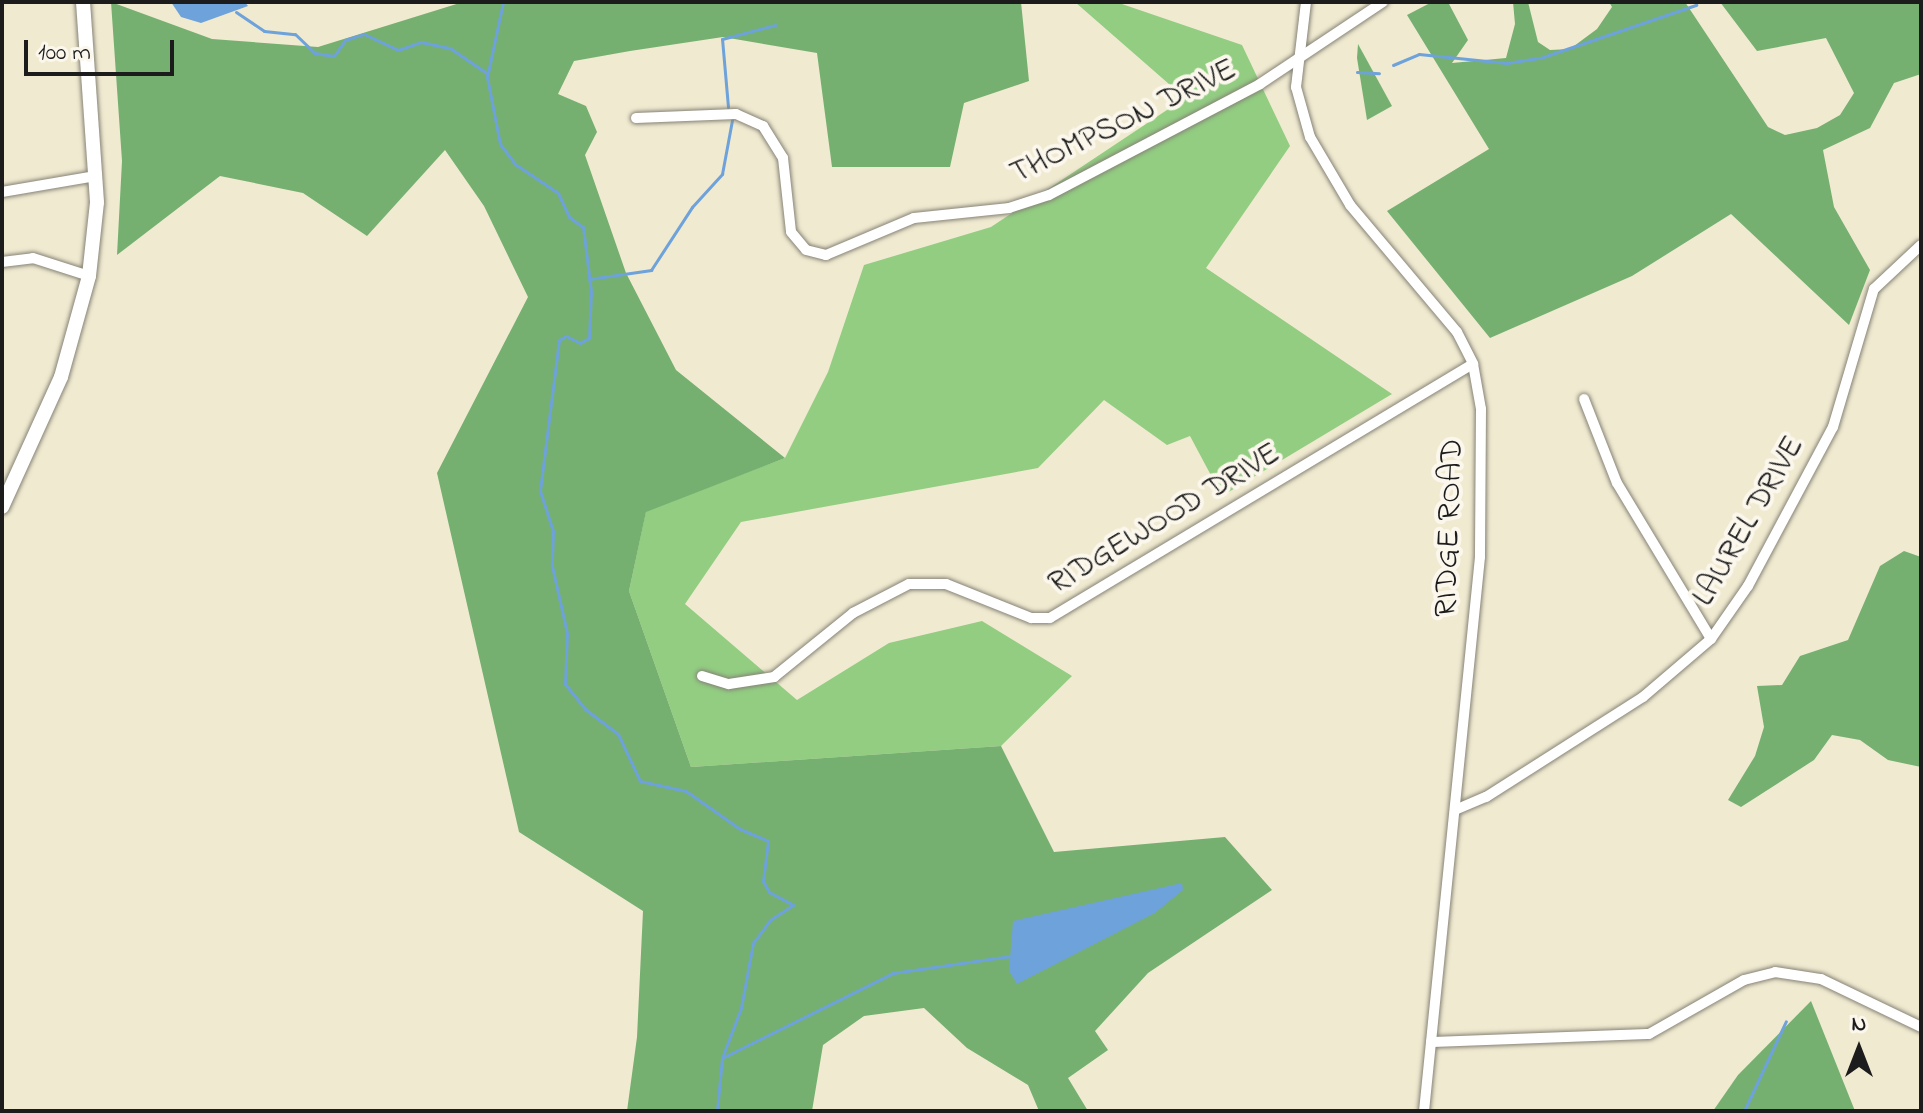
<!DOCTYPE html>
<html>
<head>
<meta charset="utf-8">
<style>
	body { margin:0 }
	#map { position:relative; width:1923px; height:1113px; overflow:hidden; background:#f0ead1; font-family:"Indie Flower",sans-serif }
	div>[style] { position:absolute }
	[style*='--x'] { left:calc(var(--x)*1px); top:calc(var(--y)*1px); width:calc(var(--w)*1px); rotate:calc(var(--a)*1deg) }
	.green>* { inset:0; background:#92cd82 }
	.forest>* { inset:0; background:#75b070 }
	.water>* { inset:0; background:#6ea2da }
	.stream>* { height:3px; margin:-1.5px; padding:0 1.5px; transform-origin:1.5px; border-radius:1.5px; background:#6ea2da }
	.roads { filter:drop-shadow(0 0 2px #868376) drop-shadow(0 0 2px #868376) }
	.minor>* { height:10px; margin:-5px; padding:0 5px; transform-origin:5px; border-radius:5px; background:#fff }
	.major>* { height:14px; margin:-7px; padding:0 7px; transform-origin:7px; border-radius:7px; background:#fff }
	span { translate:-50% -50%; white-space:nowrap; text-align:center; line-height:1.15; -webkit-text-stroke:8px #fbf7ec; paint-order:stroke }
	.street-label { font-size:32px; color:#1c1c1c }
	.frame { position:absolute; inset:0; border:4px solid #1c1c1c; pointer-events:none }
	.north { position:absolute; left:1819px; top:1009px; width:80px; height:80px; -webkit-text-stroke:6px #fbf7ec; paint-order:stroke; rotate:0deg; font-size:22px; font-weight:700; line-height:32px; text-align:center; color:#1c1c1c }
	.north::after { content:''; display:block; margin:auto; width:28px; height:36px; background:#1c1c1c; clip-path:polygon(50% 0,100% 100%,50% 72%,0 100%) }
	.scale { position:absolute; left:24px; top:40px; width:150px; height:36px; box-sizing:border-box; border:4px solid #1c1c1c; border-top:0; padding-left:10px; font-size:24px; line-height:28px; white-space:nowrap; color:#1c1c1c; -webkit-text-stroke:6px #fbf7ec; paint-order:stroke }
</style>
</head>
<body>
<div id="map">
	<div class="green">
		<i style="clip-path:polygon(1075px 2px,1116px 2px,1242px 45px,1290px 146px,1206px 268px,1392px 394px,1222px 496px,1190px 436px,1167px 445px,1104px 400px,1038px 468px,741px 522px,685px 604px,797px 700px,889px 643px,982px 621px,1072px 676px,1001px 746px,691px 767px,629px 591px,646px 511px,785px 458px,828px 372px,864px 265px,991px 227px,1185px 98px)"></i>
	</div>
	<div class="forest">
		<i style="clip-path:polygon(111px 2px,212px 39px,318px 47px,463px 2px,1021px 2px,1029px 81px,964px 103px,950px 167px,832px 167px,817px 53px,723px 37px,630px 51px,574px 61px,558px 94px,586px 106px,597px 132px,585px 155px,626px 273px,676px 370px,785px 458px,646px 512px,629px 591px,691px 767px,1001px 746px,1054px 852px,1225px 837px,1272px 890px,1148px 973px,1095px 1031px,1108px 1050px,1068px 1078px,1088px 1111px,1039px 1111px,1028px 1085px,967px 1048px,924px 1008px,864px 1016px,823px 1045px,812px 1111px,627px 1111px,637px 1037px,643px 911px,519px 832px,437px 473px,528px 297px,484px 206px,445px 150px,367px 236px,303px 193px,220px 176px,117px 255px,122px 161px)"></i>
		<i style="clip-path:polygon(1432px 2px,1448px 2px,1468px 40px,1452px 63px,1506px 58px,1515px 24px,1513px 2px,1528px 2px,1538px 42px,1550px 50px,1570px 49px,1597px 29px,1612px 7px,1609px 2px,1685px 2px,1768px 127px,1785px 135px,1817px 128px,1840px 115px,1854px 93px,1826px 38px,1757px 51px,1720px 2px,1921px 2px,1921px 74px,1894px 83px,1870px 128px,1823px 150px,1834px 207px,1870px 270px,1849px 325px,1731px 214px,1632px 276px,1490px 338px,1387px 211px,1489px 149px,1407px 15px)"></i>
		<i style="clip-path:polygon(1358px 44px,1392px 106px,1367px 120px,1357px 58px)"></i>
		<i style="clip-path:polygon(1904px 551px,1921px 557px,1921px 767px,1888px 760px,1860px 740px,1832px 735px,1814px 760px,1741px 807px,1728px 800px,1755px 756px,1764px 727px,1757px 686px,1782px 685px,1800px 656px,1848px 640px,1880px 566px)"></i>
		<i style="clip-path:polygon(1811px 1001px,1855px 1111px,1713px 1111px,1738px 1075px)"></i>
	</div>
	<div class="water">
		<i style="clip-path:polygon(171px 2px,245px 2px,248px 6px,201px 23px,181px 17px)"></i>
		<i style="clip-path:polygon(1182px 883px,1183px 890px,1155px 913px,1017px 984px,1009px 971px,1013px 921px)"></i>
	</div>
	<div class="stream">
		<i style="--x:503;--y:2;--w:77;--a:102"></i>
		<i style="--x:487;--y:77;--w:68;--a:79"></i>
		<i style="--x:500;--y:144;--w:25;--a:53"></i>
		<i style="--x:515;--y:164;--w:52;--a:34"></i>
		<i style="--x:558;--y:193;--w:26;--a:65"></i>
		<i style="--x:569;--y:217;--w:17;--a:36"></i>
		<i style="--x:583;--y:227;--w:64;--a:82.9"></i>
		<i style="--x:591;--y:291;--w:47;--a:92.4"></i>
		<i style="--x:589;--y:338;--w:10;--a:151"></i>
		<i style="--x:580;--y:343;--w:16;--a:-153"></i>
		<i style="--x:566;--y:336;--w:8;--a:150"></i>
		<i style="--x:559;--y:340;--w:152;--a:97.2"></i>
		<i style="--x:540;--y:491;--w:42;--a:72"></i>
		<i style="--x:553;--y:531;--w:35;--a:92"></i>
		<i style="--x:552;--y:566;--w:69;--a:77.4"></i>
		<i style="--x:567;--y:633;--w:51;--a:92.2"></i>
		<i style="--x:565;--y:684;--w:32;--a:51"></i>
		<i style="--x:585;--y:709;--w:41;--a:37.1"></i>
		<i style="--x:618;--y:734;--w:52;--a:64.9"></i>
		<i style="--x:640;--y:781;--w:47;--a:12.3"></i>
		<i style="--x:686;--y:791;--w:66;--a:35.1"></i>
		<i style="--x:740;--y:829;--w:30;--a:23"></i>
		<i style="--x:768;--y:841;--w:40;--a:97.1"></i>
		<i style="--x:763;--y:881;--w:13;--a:61"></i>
		<i style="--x:769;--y:892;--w:27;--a:28"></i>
		<i style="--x:793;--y:905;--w:27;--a:147"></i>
		<i style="--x:770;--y:920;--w:29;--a:126"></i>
		<i style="--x:753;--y:943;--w:66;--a:100.5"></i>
		<i style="--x:741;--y:1008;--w:53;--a:110.8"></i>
		<i style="--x:722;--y:1058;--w:53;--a:95.4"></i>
		<i style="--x:236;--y:12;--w:34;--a:34"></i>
		<i style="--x:264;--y:31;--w:31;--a:6"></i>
		<i style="--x:295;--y:34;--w:28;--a:44"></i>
		<i style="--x:315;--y:53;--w:19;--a:9"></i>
		<i style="--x:334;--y:56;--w:19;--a:-55"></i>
		<i style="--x:345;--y:40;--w:20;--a:-18"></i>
		<i style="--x:364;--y:34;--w:38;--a:25"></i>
		<i style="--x:398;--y:50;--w:24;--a:-19"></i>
		<i style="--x:421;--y:42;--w:30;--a:12"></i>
		<i style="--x:450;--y:48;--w:46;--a:34.4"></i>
		<i style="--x:1393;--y:65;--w:28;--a:-23"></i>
		<i style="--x:1419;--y:54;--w:88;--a:5.8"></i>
		<i style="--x:1507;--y:63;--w:36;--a:-9"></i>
		<i style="--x:1543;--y:57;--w:162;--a:-18.8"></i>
		<i style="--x:1357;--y:72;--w:22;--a:3"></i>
		<i style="--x:728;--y:107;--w:68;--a:-95"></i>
		<i style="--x:722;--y:39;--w:55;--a:-14.8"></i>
		<i style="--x:589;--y:279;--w:63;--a:-8.3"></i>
		<i style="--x:651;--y:270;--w:75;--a:-56.9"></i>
		<i style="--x:692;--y:207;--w:45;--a:-47.7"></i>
		<i style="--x:722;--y:174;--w:55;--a:-79.5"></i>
		<i style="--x:724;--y:1057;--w:189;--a:-26.4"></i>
		<i style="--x:893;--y:973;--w:119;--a:-8.2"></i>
		<i style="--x:1744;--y:1111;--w:99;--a:-65"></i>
	</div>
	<div class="roads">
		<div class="minor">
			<i style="--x:1306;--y:2;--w:86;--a:96.7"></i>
			<i style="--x:1296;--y:87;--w:52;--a:74.4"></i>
			<i style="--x:1310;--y:137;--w:79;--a:59.5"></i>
			<i style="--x:1350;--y:205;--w:166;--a:49.9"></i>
			<i style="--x:1457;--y:332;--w:36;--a:63"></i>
			<i style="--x:1473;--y:364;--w:46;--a:79.9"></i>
			<i style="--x:1481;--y:409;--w:148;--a:90.4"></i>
			<i style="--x:1480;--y:557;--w:557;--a:95.77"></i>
			<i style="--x:636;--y:118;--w:100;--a:-2.3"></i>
			<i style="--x:736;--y:114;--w:30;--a:24"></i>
			<i style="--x:763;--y:126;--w:38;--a:58"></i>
			<i style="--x:783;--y:158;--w:74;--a:83.8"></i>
			<i style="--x:791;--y:232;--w:23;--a:50"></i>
			<i style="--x:806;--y:250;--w:21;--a:14"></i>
			<i style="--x:826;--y:255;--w:95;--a:-22.8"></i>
			<i style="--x:914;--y:218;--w:96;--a:-6"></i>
			<i style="--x:1009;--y:208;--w:42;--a:-18"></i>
			<i style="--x:1049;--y:195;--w:238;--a:-27.7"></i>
			<i style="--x:1260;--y:84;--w:148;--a:-33.7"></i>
			<i style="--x:2;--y:192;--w:95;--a:-9.7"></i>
			<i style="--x:2;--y:262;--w:31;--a:-7"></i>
			<i style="--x:33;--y:258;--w:59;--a:17.8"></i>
			<i style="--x:1584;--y:399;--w:90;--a:68.6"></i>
			<i style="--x:1617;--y:483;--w:182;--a:58.9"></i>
			<i style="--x:702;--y:676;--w:28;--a:17"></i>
			<i style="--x:729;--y:684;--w:46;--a:-8.8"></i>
			<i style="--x:774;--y:677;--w:102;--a:-39"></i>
			<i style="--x:853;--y:613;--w:63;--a:-27.4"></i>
			<i style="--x:909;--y:584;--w:37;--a:0"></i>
			<i style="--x:946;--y:584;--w:92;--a:21.8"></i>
			<i style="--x:1031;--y:618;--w:19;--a:0"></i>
			<i style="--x:1050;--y:618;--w:493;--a:-31"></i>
			<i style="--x:1455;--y:810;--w:34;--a:-23"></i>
			<i style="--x:1486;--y:797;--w:186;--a:-32.5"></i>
			<i style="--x:1643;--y:697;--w:89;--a:-40.5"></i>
			<i style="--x:1711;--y:639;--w:65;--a:-55.1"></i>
			<i style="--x:1748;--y:586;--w:180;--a:-61.9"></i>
			<i style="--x:1833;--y:427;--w:144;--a:-73.5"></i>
			<i style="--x:1874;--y:289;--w:64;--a:-43.1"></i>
			<i style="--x:1431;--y:1042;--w:218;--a:-2.1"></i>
			<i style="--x:1649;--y:1034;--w:109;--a:-29.6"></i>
			<i style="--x:1744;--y:980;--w:32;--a:-14"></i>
			<i style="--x:1775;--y:972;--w:47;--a:8.7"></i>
			<i style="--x:1821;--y:979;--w:111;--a:25.6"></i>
		</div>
		<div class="major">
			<i style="--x:2;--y:507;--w:143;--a:-65.6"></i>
			<i style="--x:61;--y:377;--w:105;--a:-74.5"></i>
			<i style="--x:89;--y:276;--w:74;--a:-83.8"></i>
			<i style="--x:97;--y:202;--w:200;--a:-94"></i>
		</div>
	</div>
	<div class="street-label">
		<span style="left:1124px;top:123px;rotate:-26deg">THOMPSON DRIVE</span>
		<span style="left:1165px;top:520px;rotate:-31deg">RIDGEWOOD DRIVE</span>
		<span style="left:1750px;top:522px;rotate:-60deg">LAUREL DRIVE</span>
		<span style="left:1451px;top:528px;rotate:-88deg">RIDGE ROAD</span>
	</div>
	<div class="frame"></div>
	<div class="north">N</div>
	<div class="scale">100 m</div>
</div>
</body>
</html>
